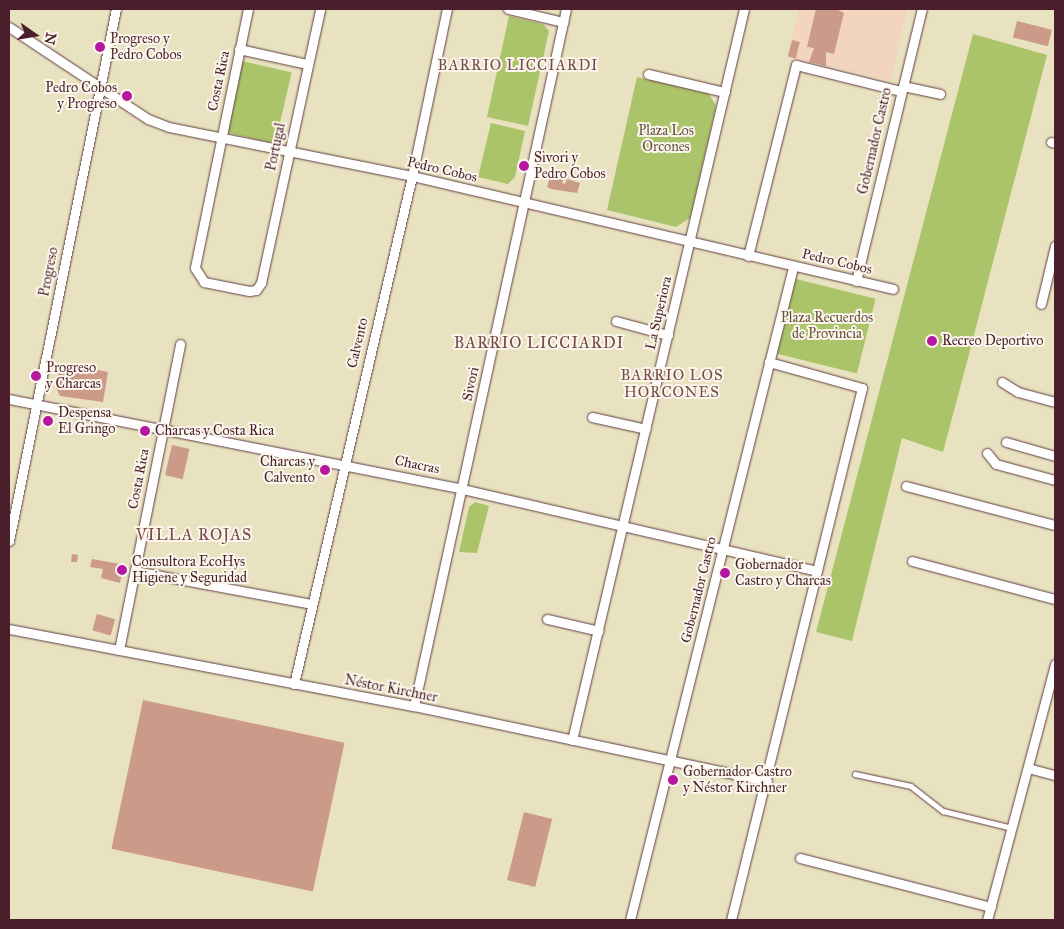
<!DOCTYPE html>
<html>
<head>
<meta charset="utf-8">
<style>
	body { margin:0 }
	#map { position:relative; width:1064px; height:929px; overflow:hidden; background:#e9e2c0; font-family:"IM FELL Great Primer",serif }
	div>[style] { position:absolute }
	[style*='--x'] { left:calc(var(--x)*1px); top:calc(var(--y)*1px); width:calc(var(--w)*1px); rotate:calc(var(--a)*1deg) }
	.built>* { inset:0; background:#f3d4bf }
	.green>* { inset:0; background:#abc469; transform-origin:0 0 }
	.building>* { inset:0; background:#cc9a88; transform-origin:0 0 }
	.roads { filter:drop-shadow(0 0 1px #623c41) drop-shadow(0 0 1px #623c41) }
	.lane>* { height:4.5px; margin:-2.25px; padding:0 2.25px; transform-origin:2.25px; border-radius:2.25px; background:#fff }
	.street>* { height:9px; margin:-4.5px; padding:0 4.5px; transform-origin:4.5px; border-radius:4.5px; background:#fff }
	.dots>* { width:14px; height:14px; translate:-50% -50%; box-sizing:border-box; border:2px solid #fbf7ec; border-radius:50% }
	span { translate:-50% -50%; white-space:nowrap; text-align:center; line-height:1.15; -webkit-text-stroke:4px #fbf7ec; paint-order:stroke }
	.poi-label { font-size:14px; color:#4a1f2b }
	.left { translate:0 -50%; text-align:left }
	.right { translate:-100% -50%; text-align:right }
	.street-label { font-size:14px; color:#4a1f2b }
	.park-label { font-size:14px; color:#67513e }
	.neighbourhood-label { font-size:15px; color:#784a4c; letter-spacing:1px }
	.quarter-label { font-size:16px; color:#784a4c; letter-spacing:1px }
	.frame { position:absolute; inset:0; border:10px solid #4a1f2b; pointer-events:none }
	.north { position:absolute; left:10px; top:10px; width:50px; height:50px; -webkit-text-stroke:4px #fbf7ec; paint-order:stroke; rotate:103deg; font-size:14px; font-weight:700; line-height:20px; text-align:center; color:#4a1f2b }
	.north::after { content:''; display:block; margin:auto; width:18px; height:22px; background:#4a1f2b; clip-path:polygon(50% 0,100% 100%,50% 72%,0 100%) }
</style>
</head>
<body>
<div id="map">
	<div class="built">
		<i style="clip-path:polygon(799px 9px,907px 9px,891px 81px,788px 57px)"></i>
	</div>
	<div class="green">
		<i style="clip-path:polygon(509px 16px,543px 24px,549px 31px,528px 126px,487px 117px)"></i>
		<i style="clip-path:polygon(973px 34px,1047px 55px,963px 377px,943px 452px,902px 438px,852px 641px,816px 632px)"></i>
		<i style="left:242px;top:61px;width:51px;height:73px;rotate:13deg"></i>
		<i style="clip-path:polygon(637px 77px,709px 94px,716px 106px,690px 218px,676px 227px,607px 210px)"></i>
		<i style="clip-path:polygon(491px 123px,525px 131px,515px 177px,508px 184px,478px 177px)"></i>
		<i style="left:796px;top:279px;width:82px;height:77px;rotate:14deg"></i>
		<i style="clip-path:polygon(475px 502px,489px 506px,477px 553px,459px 552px,469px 507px)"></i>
	</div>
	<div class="building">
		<i style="clip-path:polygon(816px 9px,836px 9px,844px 13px,834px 54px,826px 52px,826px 66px,809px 62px,814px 48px,807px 47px)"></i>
		<i style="left:1017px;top:21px;width:36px;height:17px;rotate:14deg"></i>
		<i style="left:792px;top:40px;width:8px;height:17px;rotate:14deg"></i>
		<i style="clip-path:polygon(550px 176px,564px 177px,562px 183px,565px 184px,567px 179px,580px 183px,577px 193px,551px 189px,547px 187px)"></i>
		<i style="clip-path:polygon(61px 363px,108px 372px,103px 402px,60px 396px,55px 386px)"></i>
		<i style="left:172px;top:445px;width:18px;height:31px;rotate:13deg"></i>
		<i style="clip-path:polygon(72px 554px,78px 555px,77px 562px,71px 562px)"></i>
		<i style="clip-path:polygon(92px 559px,120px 564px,117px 575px,122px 575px,120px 583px,101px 578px,103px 569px,90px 567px)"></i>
		<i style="left:97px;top:614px;width:19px;height:17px;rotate:16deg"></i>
		<i style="left:143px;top:700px;width:206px;height:152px;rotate:12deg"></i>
		<i style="left:524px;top:812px;width:29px;height:70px;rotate:14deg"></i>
	</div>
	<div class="roads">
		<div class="lane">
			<i style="--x:855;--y:774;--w:57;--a:12.1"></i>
			<i style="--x:911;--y:786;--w:41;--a:38"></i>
			<i style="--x:943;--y:811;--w:71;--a:13.8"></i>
		</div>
		<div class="street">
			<i style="--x:248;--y:9;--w:264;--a:101.6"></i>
			<i style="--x:195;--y:268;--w:17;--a:57"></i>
			<i style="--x:204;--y:282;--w:46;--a:11.3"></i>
			<i style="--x:249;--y:291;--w:7;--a:-8"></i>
			<i style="--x:256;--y:290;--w:9;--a:-54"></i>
			<i style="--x:261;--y:283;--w:280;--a:-77.8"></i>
			<i style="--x:508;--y:9;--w:57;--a:13.3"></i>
			<i style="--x:9;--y:27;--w:167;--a:33.5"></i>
			<i style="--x:148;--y:119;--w:22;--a:21"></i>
			<i style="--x:169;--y:127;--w:248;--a:11.4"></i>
			<i style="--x:412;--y:176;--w:494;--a:13.2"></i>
			<i style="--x:239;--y:49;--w:70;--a:12.4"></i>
			<i style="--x:648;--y:74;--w:79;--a:13.2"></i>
			<i style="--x:903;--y:86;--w:38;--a:12"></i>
			<i style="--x:1051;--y:142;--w:4;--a:14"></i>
			<i style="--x:748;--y:256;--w:197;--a:-75.9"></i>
			<i style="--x:796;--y:65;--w:108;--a:13.9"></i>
			<i style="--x:856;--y:281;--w:280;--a:-76.4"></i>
			<i style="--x:1041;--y:304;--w:60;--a:-76.4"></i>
			<i style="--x:616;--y:321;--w:54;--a:15.1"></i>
			<i style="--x:1002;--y:382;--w:19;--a:32"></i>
			<i style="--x:1018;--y:392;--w:38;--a:15"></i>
			<i style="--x:9;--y:399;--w:462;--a:11.2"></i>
			<i style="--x:462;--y:489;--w:364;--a:13"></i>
			<i style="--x:592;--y:417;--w:55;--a:12.5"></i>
			<i style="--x:1006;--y:442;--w:51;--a:15.9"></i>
			<i style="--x:987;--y:453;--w:14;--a:51"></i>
			<i style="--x:996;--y:464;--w:61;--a:15.2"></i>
			<i style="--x:906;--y:486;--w:154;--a:14.7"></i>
			<i style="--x:9;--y:541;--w:543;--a:-78.63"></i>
			<i style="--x:912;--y:561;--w:148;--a:14.9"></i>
			<i style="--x:135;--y:571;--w:180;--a:10.6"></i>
			<i style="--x:547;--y:619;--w:53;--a:13"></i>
			<i style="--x:9;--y:629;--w:412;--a:10.8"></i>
			<i style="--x:414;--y:706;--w:361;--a:12"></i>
			<i style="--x:119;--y:650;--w:312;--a:-78.7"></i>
			<i style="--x:294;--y:684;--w:522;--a:-76.92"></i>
			<i style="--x:412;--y:176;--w:171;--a:-78.2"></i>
			<i style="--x:414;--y:706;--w:713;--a:-77.7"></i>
			<i style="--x:572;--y:740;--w:751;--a:-76.76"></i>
			<i style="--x:1028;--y:768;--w:28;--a:15"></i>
			<i style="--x:800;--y:858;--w:197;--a:14.4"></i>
			<i style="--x:630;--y:920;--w:673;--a:-75.98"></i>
			<i style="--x:731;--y:920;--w:548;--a:-76.17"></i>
			<i style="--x:862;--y:388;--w:97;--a:-164.4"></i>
			<i style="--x:987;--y:920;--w:265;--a:-75.1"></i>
		</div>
	</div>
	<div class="dots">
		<i style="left:100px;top:47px;background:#b5179e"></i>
		<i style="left:127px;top:96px;background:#b5179e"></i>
		<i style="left:524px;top:166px;background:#b5179e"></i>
		<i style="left:932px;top:341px;background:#b5179e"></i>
		<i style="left:36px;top:376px;background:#b5179e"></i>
		<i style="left:48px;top:421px;background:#b5179e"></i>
		<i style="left:145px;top:431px;background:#b5179e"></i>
		<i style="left:325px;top:470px;background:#b5179e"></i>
		<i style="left:122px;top:570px;background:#b5179e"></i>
		<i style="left:725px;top:573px;background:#b5179e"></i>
		<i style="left:673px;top:780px;background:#b5179e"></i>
	</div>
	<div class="poi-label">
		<span class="left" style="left:110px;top:47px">Progreso y<br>Pedro Cobos</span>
		<span class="right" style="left:117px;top:96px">Pedro Cobos<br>y Progreso</span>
		<span class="left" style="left:534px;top:166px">Sivori y<br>Pedro Cobos</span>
		<span class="left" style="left:942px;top:341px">Recreo Deportivo</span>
		<span class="left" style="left:46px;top:376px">Progreso<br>y Charcas</span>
		<span class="left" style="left:58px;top:421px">Despensa<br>El Gringo</span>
		<span class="left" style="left:155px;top:431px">Charcas y Costa Rica</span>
		<span class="right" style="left:315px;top:470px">Charcas y<br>Calvento</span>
		<span class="left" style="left:132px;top:570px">Consultora EcoHys<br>Higiene y Seguridad</span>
		<span class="left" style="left:735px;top:573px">Gobernador<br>Castro y Charcas</span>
		<span class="left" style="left:683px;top:780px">Gobernador Castro<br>y Néstor Kirchner</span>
	</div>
	<div class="street-label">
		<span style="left:219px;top:81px;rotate:-78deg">Costa Rica</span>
		<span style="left:875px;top:141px;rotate:-77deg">Gobernador Castro</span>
		<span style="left:276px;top:147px;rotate:-78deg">Portugal</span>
		<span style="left:442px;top:170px;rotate:13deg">Pedro Cobos</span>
		<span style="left:837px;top:262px;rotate:13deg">Pedro Cobos</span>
		<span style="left:49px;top:272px;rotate:-79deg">Progreso</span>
		<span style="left:659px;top:313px;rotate:-77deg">La Superiora</span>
		<span style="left:358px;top:343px;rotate:-77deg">Calvento</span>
		<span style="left:471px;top:384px;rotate:-78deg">Sivori</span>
		<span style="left:417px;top:465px;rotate:12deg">Chacras</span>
		<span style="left:139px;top:479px;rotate:-79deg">Costa Rica</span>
		<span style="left:699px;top:590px;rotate:-76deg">Gobernador Castro</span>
		<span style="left:391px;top:689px;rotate:11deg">Néstor Kirchner</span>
	</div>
	<div class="park-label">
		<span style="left:666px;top:139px">Plaza Los<br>Orcones</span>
		<span style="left:827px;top:326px">Plaza Recuerdos<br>de Provincia</span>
	</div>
	<div class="neighbourhood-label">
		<span style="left:518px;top:66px">BARRIO LICCIARDI</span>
		<span style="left:672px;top:384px">BARRIO LOS<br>HORCONES</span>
	</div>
	<div class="quarter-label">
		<span style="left:539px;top:343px">BARRIO LICCIARDI</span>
		<span style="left:194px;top:535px">VILLA ROJAS</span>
	</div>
	<div class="frame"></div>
	<div class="north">N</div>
</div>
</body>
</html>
